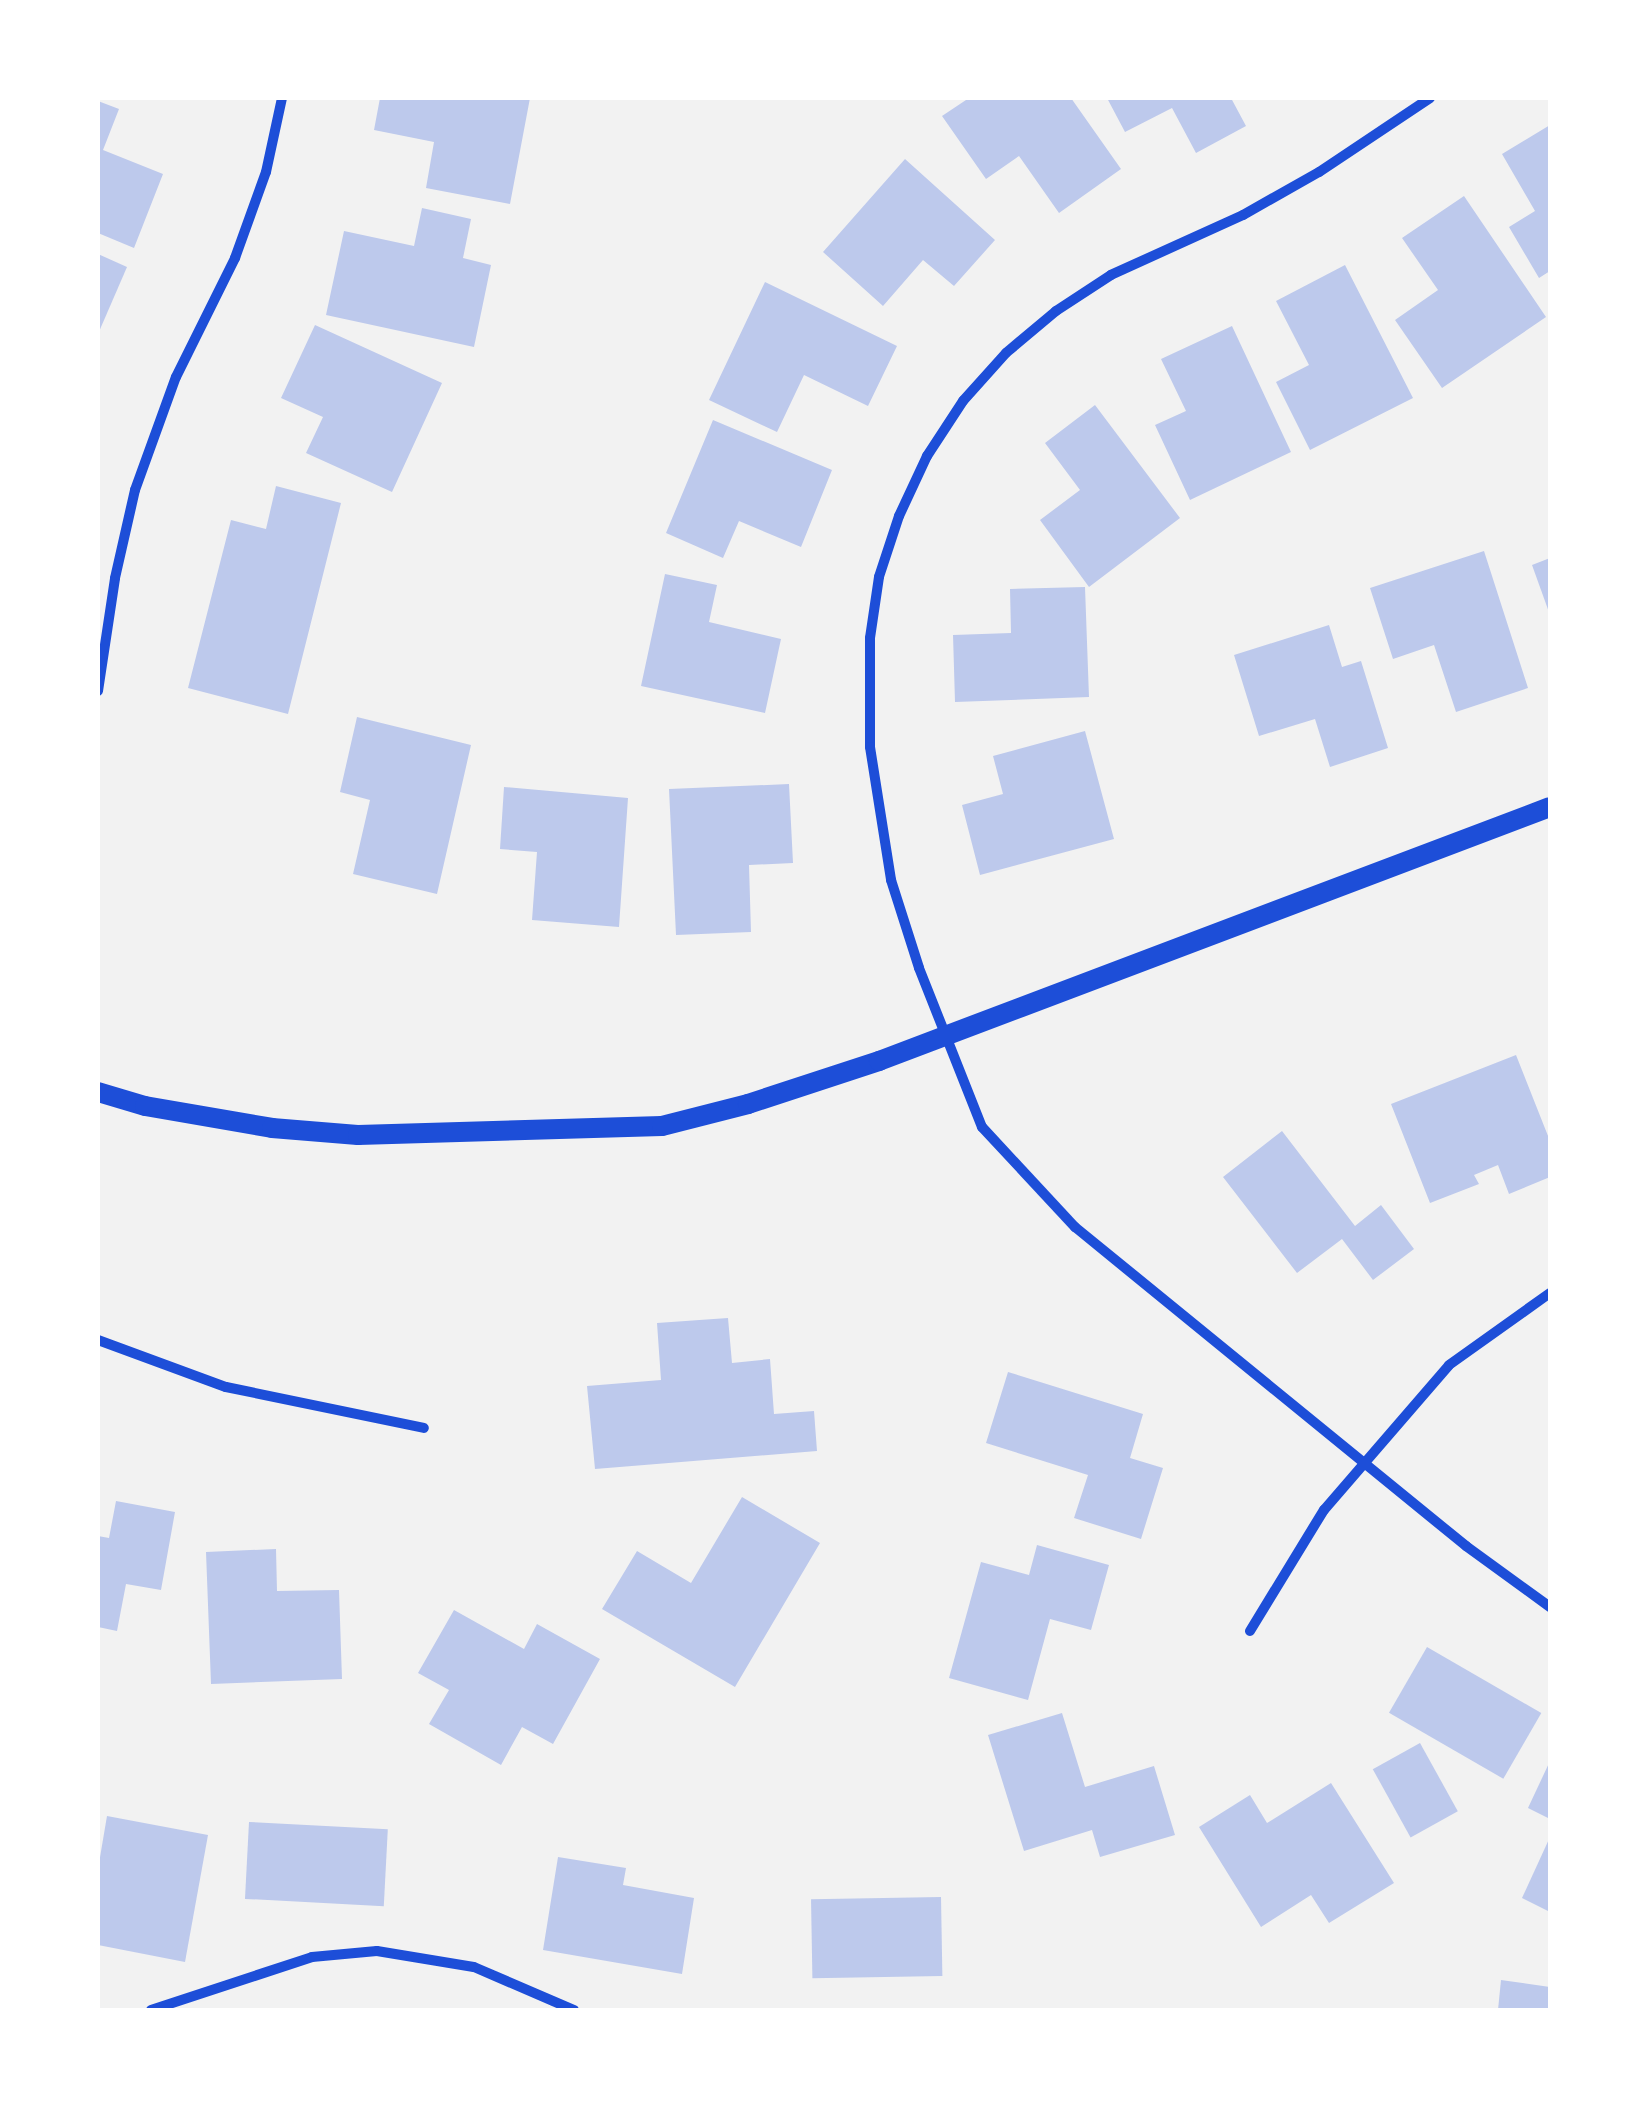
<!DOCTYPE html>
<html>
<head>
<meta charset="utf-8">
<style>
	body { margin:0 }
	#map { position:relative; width:1648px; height:2108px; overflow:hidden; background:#f2f2f2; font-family:"Open Sans",sans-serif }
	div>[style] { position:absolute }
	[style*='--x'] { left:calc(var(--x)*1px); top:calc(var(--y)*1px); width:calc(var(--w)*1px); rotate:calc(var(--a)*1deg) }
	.building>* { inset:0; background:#bdc9ec; transform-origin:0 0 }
	.minor>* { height:10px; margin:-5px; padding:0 5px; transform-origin:5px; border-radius:5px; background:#1d4ed8 }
	.secondary>* { height:20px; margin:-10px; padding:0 10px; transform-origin:10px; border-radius:10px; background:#1d4ed8 }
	span { translate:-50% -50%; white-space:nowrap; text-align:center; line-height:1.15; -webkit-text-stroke:9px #fff; paint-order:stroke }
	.frame { position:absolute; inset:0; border:100px solid #fff; pointer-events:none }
</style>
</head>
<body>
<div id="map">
	<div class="building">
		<i style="clip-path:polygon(380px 98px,530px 98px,510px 204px,426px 188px,434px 142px,374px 130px)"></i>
		<i style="clip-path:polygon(969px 98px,1071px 98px,1121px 169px,1059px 213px,1019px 156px,986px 179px,942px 116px)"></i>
		<i style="clip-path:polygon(1107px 98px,1231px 98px,1246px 126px,1196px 153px,1172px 108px,1125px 132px)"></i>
		<i style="clip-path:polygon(98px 101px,119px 109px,103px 150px,163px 174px,134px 248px,98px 233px)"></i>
		<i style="clip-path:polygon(1550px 125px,1550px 271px,1539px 278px,1509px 227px,1535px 211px,1502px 154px)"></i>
		<i style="clip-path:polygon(905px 159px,995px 240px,954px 286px,923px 260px,883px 306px,823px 252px)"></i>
		<i style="clip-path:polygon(1464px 196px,1546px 317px,1442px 388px,1395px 320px,1438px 290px,1402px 238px)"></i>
		<i style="clip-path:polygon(422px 208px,471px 219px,463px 258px,491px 265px,474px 347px,326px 315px,344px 231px,414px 246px)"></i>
		<i style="clip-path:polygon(98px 254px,127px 267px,98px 334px)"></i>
		<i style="clip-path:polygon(1345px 265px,1413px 398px,1310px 450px,1276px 382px,1309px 365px,1276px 301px)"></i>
		<i style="clip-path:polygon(765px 282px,897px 346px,868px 406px,804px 375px,777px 432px,709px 400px)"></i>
		<i style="clip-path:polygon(315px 325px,442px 383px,392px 492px,306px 453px,323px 417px,281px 398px)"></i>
		<i style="clip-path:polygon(1232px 326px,1291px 452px,1190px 500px,1155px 425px,1186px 411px,1161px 359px)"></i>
		<i style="clip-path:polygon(1095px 405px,1180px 518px,1089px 587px,1040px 520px,1080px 490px,1045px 443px)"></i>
		<i style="clip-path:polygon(713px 420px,832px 470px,801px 547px,739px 521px,723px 558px,666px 533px)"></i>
		<i style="clip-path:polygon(276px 486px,341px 503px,288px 714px,188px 688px,231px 520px,266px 529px)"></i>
		<i style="clip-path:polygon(1484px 551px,1528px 688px,1456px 712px,1434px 645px,1393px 659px,1370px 588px)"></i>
		<i style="clip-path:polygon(1550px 558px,1550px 615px,1532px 565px)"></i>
		<i style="clip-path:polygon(665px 574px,717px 585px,709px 622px,781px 639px,765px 713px,641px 686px)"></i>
		<i style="clip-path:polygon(1085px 587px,1089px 697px,955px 702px,953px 635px,1011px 633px,1010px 589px)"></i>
		<i style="clip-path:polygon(1329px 625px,1342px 667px,1361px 661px,1388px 748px,1330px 767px,1315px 719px,1259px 736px,1234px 655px)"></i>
		<i style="clip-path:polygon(357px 717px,471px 745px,437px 894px,353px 874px,370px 800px,340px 792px)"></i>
		<i style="clip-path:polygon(1085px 731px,1114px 839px,980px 875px,962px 805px,1003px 794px,993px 756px)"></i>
		<i style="clip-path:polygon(789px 784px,793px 863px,749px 865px,751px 932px,676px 935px,669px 789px)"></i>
		<i style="clip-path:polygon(504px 787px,628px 798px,619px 927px,532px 920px,537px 852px,500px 849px)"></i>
		<i style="clip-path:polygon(1516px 1055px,1550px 1141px,1550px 1177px,1509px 1194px,1498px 1165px,1474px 1175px,1479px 1184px,1430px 1203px,1391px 1104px)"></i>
		<i style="clip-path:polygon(1282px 1131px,1355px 1226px,1381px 1205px,1414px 1249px,1373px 1280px,1342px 1239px,1297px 1273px,1223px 1177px)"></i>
		<i style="clip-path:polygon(728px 1318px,732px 1363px,770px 1359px,774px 1414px,814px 1411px,817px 1451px,595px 1469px,587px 1386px,661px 1380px,657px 1323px)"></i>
		<i style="clip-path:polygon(1008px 1372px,1143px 1414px,1130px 1458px,1163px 1468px,1141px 1539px,1074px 1518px,1088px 1475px,986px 1443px)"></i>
		<i style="clip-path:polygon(742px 1497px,820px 1543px,735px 1687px,602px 1609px,637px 1551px,691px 1583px)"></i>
		<i style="clip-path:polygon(116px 1501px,175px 1512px,161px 1590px,126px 1584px,117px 1631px,98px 1627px,98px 1536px,109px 1538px)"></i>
		<i style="clip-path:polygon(1037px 1545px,1109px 1565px,1091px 1630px,1050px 1619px,1028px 1700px,949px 1678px,981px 1562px,1029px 1575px)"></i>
		<i style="clip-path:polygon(276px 1549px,277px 1591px,339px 1590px,342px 1679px,211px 1684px,206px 1552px)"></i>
		<i style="clip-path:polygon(454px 1610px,524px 1649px,537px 1624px,600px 1659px,553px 1744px,522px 1727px,501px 1765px,429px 1724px,449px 1690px,418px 1673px)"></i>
		<i style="left:1427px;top:1647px;width:132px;height:76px;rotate:30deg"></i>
		<i style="clip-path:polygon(1062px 1713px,1085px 1787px,1154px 1766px,1175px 1835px,1100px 1857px,1092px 1830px,1024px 1851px,988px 1735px)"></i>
		<i style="left:1420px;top:1743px;width:78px;height:54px;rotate:61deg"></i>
		<i style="clip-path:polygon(1550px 1761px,1550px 1819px,1528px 1808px)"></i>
		<i style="clip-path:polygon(1331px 1783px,1394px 1883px,1329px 1923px,1311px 1895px,1261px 1927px,1199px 1827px,1250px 1795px,1267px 1823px)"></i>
		<i style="clip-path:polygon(107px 1816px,208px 1835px,185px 1962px,98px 1945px,98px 1869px)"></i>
		<i style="left:249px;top:1822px;width:139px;height:77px;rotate:3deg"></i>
		<i style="clip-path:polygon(1550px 1837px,1550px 1912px,1522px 1898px)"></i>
		<i style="clip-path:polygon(558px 1857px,626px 1868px,623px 1885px,694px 1898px,682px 1974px,543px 1950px)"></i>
		<i style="left:941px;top:1897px;width:79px;height:130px;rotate:89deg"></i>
		<i style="clip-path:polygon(1501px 1980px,1550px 1987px,1550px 2010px,1498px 2010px)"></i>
	</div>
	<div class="minor">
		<i style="--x:1430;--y:98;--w:133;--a:146.3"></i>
		<i style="--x:1319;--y:172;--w:87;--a:150.5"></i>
		<i style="--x:1243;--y:215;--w:145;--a:155.6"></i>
		<i style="--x:1111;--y:275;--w:66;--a:146.8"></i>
		<i style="--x:1056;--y:311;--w:65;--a:140"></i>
		<i style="--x:1006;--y:353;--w:64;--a:131.9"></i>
		<i style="--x:963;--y:401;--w:66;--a:123.2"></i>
		<i style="--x:927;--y:456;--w:66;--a:115"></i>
		<i style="--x:899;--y:516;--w:64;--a:108.2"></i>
		<i style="--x:879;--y:577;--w:62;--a:98.4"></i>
		<i style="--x:870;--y:638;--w:109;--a:90"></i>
		<i style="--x:870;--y:747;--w:135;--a:81"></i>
		<i style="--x:891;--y:880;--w:92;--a:72.3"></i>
		<i style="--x:919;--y:968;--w:171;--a:68.4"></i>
		<i style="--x:982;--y:1127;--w:137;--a:47.1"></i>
		<i style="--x:1075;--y:1227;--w:505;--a:39.21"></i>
		<i style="--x:1466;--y:1546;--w:104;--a:36"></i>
		<i style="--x:98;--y:691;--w:114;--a:-81.4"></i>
		<i style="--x:115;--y:578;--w:90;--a:-77.2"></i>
		<i style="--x:135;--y:490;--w:120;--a:-70.1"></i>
		<i style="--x:176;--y:377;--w:133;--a:-63.6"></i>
		<i style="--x:235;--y:258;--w:91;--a:-70.2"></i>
		<i style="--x:266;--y:172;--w:76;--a:-77.8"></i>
		<i style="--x:98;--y:1340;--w:136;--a:20.2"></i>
		<i style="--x:226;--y:1387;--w:202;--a:11.7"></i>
		<i style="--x:1250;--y:1631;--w:142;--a:-58.6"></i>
		<i style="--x:1324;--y:1510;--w:191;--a:-49.2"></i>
		<i style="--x:1449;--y:1365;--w:124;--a:-35.5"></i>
		<i style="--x:151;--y:2010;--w:169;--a:-18.2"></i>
		<i style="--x:312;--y:1957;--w:65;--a:-5.3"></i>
		<i style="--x:377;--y:1951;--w:98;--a:9.4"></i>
		<i style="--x:474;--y:1967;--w:109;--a:23.3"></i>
	</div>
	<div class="secondary">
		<i style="--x:98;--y:1092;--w:49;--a:16.6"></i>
		<i style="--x:145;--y:1106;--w:129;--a:9.8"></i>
		<i style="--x:272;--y:1128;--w:86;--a:4.7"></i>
		<i style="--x:358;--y:1135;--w:304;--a:-1.7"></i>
		<i style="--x:662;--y:1126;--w:89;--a:-14.3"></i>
		<i style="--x:748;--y:1104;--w:138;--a:-18.2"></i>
		<i style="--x:879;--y:1061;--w:717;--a:-20.73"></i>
	</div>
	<div class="frame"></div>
</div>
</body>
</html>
